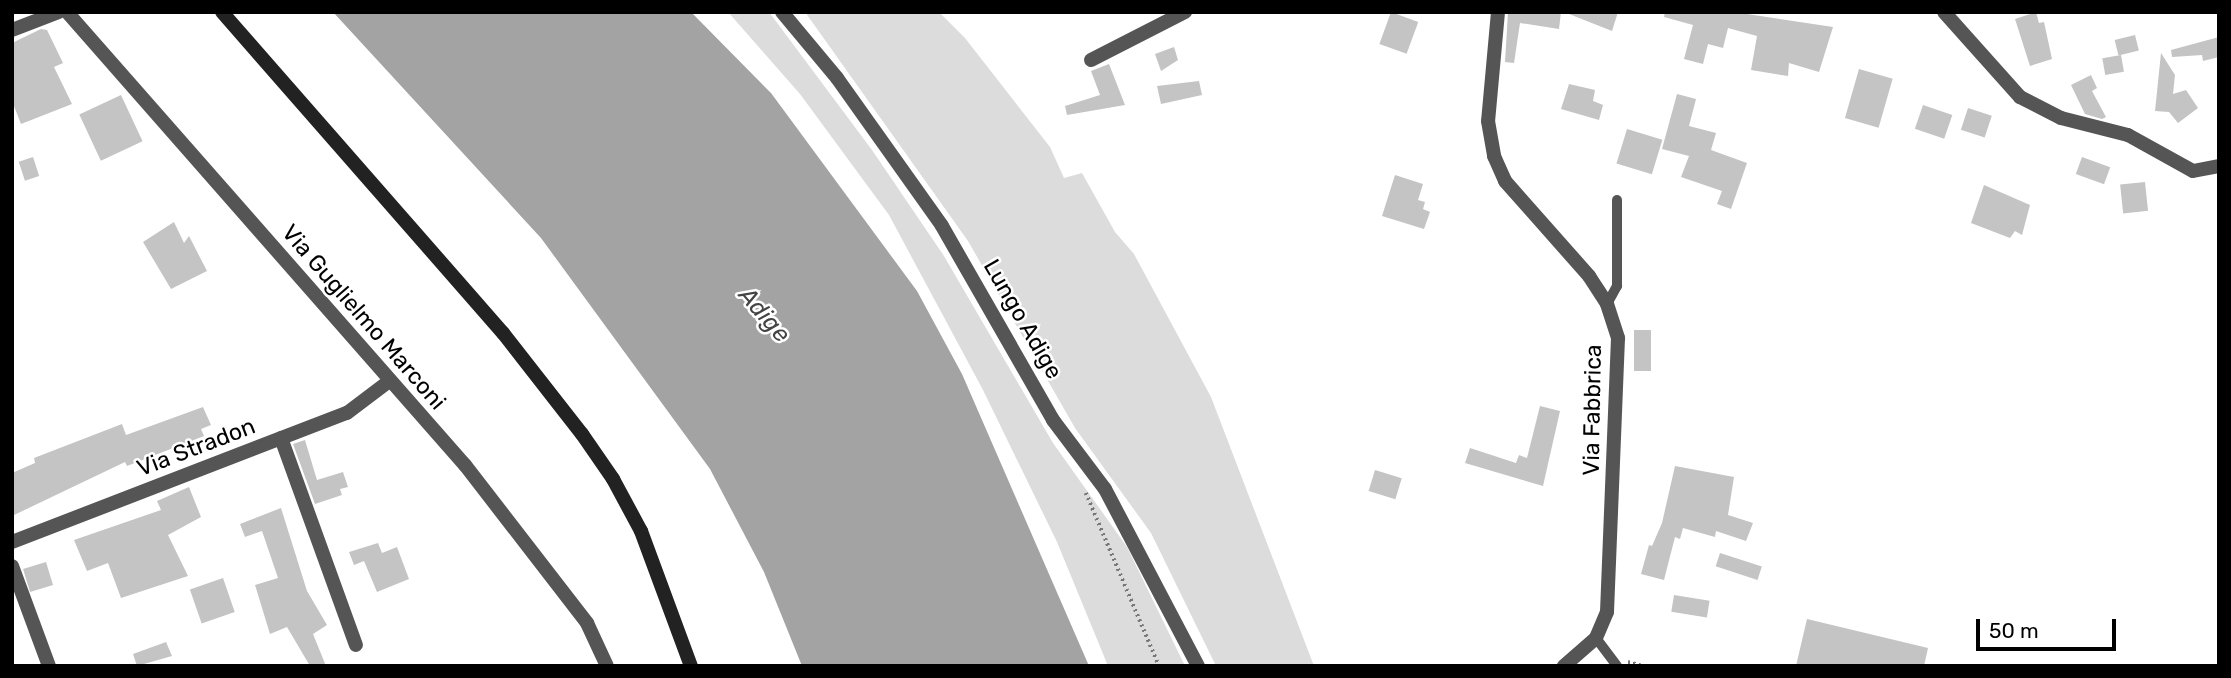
<!DOCTYPE html>
<html>
<head>
<meta charset="utf-8">
<style>
	body { margin:0 }
	#map { position:relative; width:2231px; height:678px; overflow:hidden; background:#fff; font-family:Rubik,sans-serif }
	div>[style] { position:absolute }
	[style*='--x'] { left:calc(var(--x)*1px); top:calc(var(--y)*1px); width:calc(var(--w)*1px); rotate:calc(var(--a)*1deg) }
	.green>* { inset:0; background:#dcdcdc }
	.water>* { inset:0; background:#a3a3a3 }
	.building>* { inset:0; background:#c4c4c4; transform-origin:0 0 }
	.path>* { height:3.5px; margin-top:-1.75px; transform-origin:0; background:repeating-linear-gradient(90deg,#777 0 2px,transparent 0 5.5px) }
	.service>* { height:10px; margin:-5px; padding:0 5px; transform-origin:5px; border-radius:5px; background:#555 }
	.minor>* { height:14px; margin:-7px; padding:0 7px; transform-origin:7px; border-radius:7px; background:#555 }
	.secondary>* { height:14px; margin:-7px; padding:0 7px; transform-origin:7px; border-radius:7px; background:#222 }
	span { translate:-50% -50%; white-space:nowrap; text-align:center; line-height:1.15; -webkit-text-stroke:5px #fff; paint-order:stroke }
	.street-label { font-size:23px; color:#000 }
	.water-label { font-size:24px; color:#444; font-style:italic }
	.frame { position:absolute; inset:0; border:14px solid #000; pointer-events:none }
	.scale { position:absolute; left:1976px; top:619px; width:140px; height:32px; box-sizing:border-box; border:4px solid #000; border-top:0; padding-left:9px; font-size:21px; line-height:24px; white-space:nowrap; color:#000; -webkit-text-stroke:5px #fff; paint-order:stroke }
</style>
</head>
<body>
<div id="map">
	<div class="green">
		<i style="clip-path:polygon(728px 12px,769px 12px,872px 150px,944px 256px,1053px 443px,1127px 547px,1185px 666px,1108px 666px,1057px 542px,983px 390px,889px 215px,800px 94px)"></i>
		<i style="clip-path:polygon(805px 12px,939px 12px,965px 38px,1050px 147px,1064px 178px,1082px 173px,1115px 232px,1134px 254px,1211px 397px,1314px 666px,1216px 666px,1151px 533px,1075px 428px,968px 241px)"></i>
	</div>
	<div class="water">
		<i style="clip-path:polygon(333px 12px,691px 12px,771px 93px,917px 291px,962px 374px,1089px 666px,802px 666px,764px 572px,710px 469px,541px 238px)"></i>
	</div>
	<div class="building">
		<i style="left:1391px;top:12px;width:29px;height:34px;rotate:20deg"></i>
		<i style="clip-path:polygon(1508px 12px,1561px 12px,1559px 29px,1520px 23px,1514px 63px,1505px 62px)"></i>
		<i style="clip-path:polygon(1564px 12px,1618px 12px,1612px 31px)"></i>
		<i style="clip-path:polygon(1665px 12px,1734px 12px,1833px 27px,1819px 72px,1789px 63px,1788px 76px,1751px 70px,1757px 36px,1728px 28px,1723px 48px,1708px 44px,1703px 64px,1684px 59px,1693px 25px,1664px 17px)"></i>
		<i style="clip-path:polygon(2036px 12px,2039px 23px,2044px 22px,2052px 59px,2030px 66px,2015px 19px)"></i>
		<i style="clip-path:polygon(41px 29px,47px 30px,63px 63px,54px 67px,72px 104px,21px 124px,12px 101px,12px 43px)"></i>
		<i style="left:2135px;top:35px;width:16px;height:21px;rotate:76deg"></i>
		<i style="clip-path:polygon(2219px 37px,2219px 57px,2203px 61px,2202px 55px,2172px 57px,2171px 50px)"></i>
		<i style="clip-path:polygon(1174px 47px,1178px 60px,1161px 71px,1155px 54px)"></i>
		<i style="clip-path:polygon(2161px 53px,2175px 75px,2173px 94px,2186px 90px,2198px 108px,2178px 123px,2169px 112px,2155px 111px)"></i>
		<i style="left:2121px;top:55px;width:17px;height:19px;rotate:80deg"></i>
		<i style="clip-path:polygon(1109px 64px,1125px 105px,1067px 115px,1065px 106px,1100px 95px,1091px 71px)"></i>
		<i style="left:1859px;top:69px;width:35px;height:51px;rotate:16deg"></i>
		<i style="clip-path:polygon(2091px 75px,2097px 88px,2092px 91px,2106px 117px,2102px 119px,2085px 114px,2071px 85px)"></i>
		<i style="clip-path:polygon(1199px 81px,1202px 95px,1161px 104px,1157px 86px)"></i>
		<i style="clip-path:polygon(1569px 84px,1595px 90px,1593px 101px,1603px 105px,1599px 120px,1561px 109px)"></i>
		<i style="clip-path:polygon(1677px 94px,1696px 99px,1689px 126px,1716px 133px,1711px 150px,1747px 163px,1731px 209px,1717px 204px,1722px 191px,1681px 177px,1689px 156px,1662px 149px)"></i>
		<i style="left:121px;top:95px;width:51px;height:46px;rotate:65deg"></i>
		<i style="left:1923px;top:105px;width:31px;height:25px;rotate:19deg"></i>
		<i style="left:1968px;top:108px;width:25px;height:23px;rotate:18deg"></i>
		<i style="left:1627px;top:129px;width:37px;height:36px;rotate:17deg"></i>
		<i style="left:33px;top:157px;width:20px;height:15px;rotate:72deg"></i>
		<i style="left:2082px;top:157px;width:30px;height:18px;rotate:20deg"></i>
		<i style="clip-path:polygon(1395px 175px,1423px 184px,1418px 200px,1425px 202px,1423px 209px,1430px 212px,1424px 229px,1382px 216px)"></i>
		<i style="left:2145px;top:182px;width:29px;height:25px;rotate:84deg"></i>
		<i style="clip-path:polygon(1984px 185px,2030px 205px,2022px 235px,2015px 231px,2010px 238px,1971px 223px)"></i>
		<i style="clip-path:polygon(174px 222px,184px 243px,189px 236px,207px 271px,171px 289px,143px 242px)"></i>
		<i style="left:1634px;top:330px;width:17px;height:41px"></i>
		<i style="clip-path:polygon(1540px 406px,1560px 411px,1543px 486px,1465px 463px,1470px 448px,1516px 463px,1519px 455px,1527px 458px)"></i>
		<i style="clip-path:polygon(203px 407px,211px 425px,201px 429px,204px 436px,127px 466px,125px 462px,12px 516px,12px 473px,35px 463px,34px 458px,122px 424px,126px 435px)"></i>
		<i style="clip-path:polygon(305px 440px,317px 480px,343px 472px,348px 487px,340px 489px,342px 495px,315px 504px,293px 444px)"></i>
		<i style="clip-path:polygon(1675px 466px,1734px 477px,1728px 515px,1753px 523px,1746px 541px,1716px 531px,1715px 537px,1683px 528px,1680px 539px,1675px 537px,1664px 580px,1641px 574px,1649px 545px,1652px 546px,1662px 523px)"></i>
		<i style="left:1375px;top:470px;width:28px;height:22px;rotate:17deg"></i>
		<i style="clip-path:polygon(189px 487px,201px 517px,168px 535px,188px 576px,121px 598px,108px 563px,87px 571px,74px 540px,161px 510px,157px 501px)"></i>
		<i style="clip-path:polygon(281px 508px,307px 591px,327px 625px,313px 634px,326px 666px,310px 666px,287px 627px,270px 634px,255px 585px,278px 578px,262px 531px,245px 537px,240px 524px)"></i>
		<i style="clip-path:polygon(378px 543px,382px 553px,397px 547px,409px 579px,377px 592px,364px 561px,354px 565px,349px 552px)"></i>
		<i style="left:1720px;top:553px;width:44px;height:14px;rotate:18deg"></i>
		<i style="left:46px;top:562px;width:24px;height:24px;rotate:73deg"></i>
		<i style="left:223px;top:578px;width:36px;height:35px;rotate:71deg"></i>
		<i style="left:1674px;top:595px;width:36px;height:17px;rotate:9deg"></i>
		<i style="clip-path:polygon(1807px 619px,1928px 648px,1924px 666px,1796px 666px)"></i>
		<i style="clip-path:polygon(166px 642px,172px 656px,137px 666px,133px 654px)"></i>
	</div>
	<div class="path">
		<i style="--x:1086;--y:493;--w:188;--a:67.1"></i>
		<i style="--x:1628;--y:662;--w:16;--a:15"></i>
	</div>
	<div class="service">
		<i style="--x:1607;--y:304;--w:21;--a:-61"></i>
		<i style="--x:1617;--y:286;--w:86;--a:-90"></i>
		<i style="--x:1596;--y:638;--w:35;--a:53"></i>
	</div>
	<div class="minor">
		<i style="--x:67;--y:12;--w:603;--a:48.7"></i>
		<i style="--x:465;--y:465;--w:200;--a:52.3"></i>
		<i style="--x:587;--y:623;--w:47;--a:65.1"></i>
		<i style="--x:782;--y:12;--w:86;--a:50.2"></i>
		<i style="--x:837;--y:78;--w:181;--a:54.6"></i>
		<i style="--x:942;--y:226;--w:224;--a:60.2"></i>
		<i style="--x:1053;--y:420;--w:86;--a:53"></i>
		<i style="--x:1105;--y:489;--w:200;--a:62.3"></i>
		<i style="--x:1498;--y:12;--w:109;--a:95.2"></i>
		<i style="--x:1488;--y:121;--w:36;--a:80"></i>
		<i style="--x:1494;--y:156;--w:27;--a:66"></i>
		<i style="--x:1505;--y:181;--w:127;--a:48.5"></i>
		<i style="--x:1589;--y:276;--w:33;--a:57"></i>
		<i style="--x:1607;--y:304;--w:36;--a:72"></i>
		<i style="--x:1618;--y:338;--w:274;--a:92.3"></i>
		<i style="--x:1607;--y:612;--w:28;--a:113"></i>
		<i style="--x:1596;--y:638;--w:43;--a:138.8"></i>
		<i style="--x:1944;--y:12;--w:114;--a:48.2"></i>
		<i style="--x:2020;--y:97;--w:46;--a:27.1"></i>
		<i style="--x:2061;--y:118;--w:69;--a:14.2"></i>
		<i style="--x:2128;--y:135;--w:74;--a:29"></i>
		<i style="--x:2193;--y:171;--w:26;--a:-11"></i>
		<i style="--x:12;--y:30;--w:50;--a:-21"></i>
		<i style="--x:1091;--y:60;--w:106;--a:-27.1"></i>
		<i style="--x:281;--y:438;--w:220;--a:70.1"></i>
		<i style="--x:12;--y:542;--w:359;--a:-21.1"></i>
		<i style="--x:347;--y:413;--w:51;--a:-37.1"></i>
		<i style="--x:12;--y:566;--w:107;--a:69.7"></i>
	</div>
	<div class="secondary">
		<i style="--x:222;--y:12;--w:427;--a:48.8"></i>
		<i style="--x:503;--y:333;--w:128;--a:52"></i>
		<i style="--x:582;--y:434;--w:55;--a:55.4"></i>
		<i style="--x:613;--y:479;--w:59;--a:61.7"></i>
		<i style="--x:641;--y:531;--w:144;--a:69.7"></i>
	</div>
	<div class="street-label">
		<span style="left:364px;top:317px;rotate:49deg">Via Guglielmo Marconi</span>
		<span style="left:1023px;top:319px;rotate:60deg">Lungo Adige</span>
		<span style="left:1592px;top:410px;rotate:-89deg">Via Fabbrica</span>
		<span style="left:196px;top:447px;rotate:-21deg">Via Stradon</span>
	</div>
	<div class="water-label">
		<span style="left:764px;top:315px;rotate:49deg">Adige</span>
	</div>
	<div class="frame"></div>
	<div class="scale">50 m</div>
</div>
</body>
</html>
